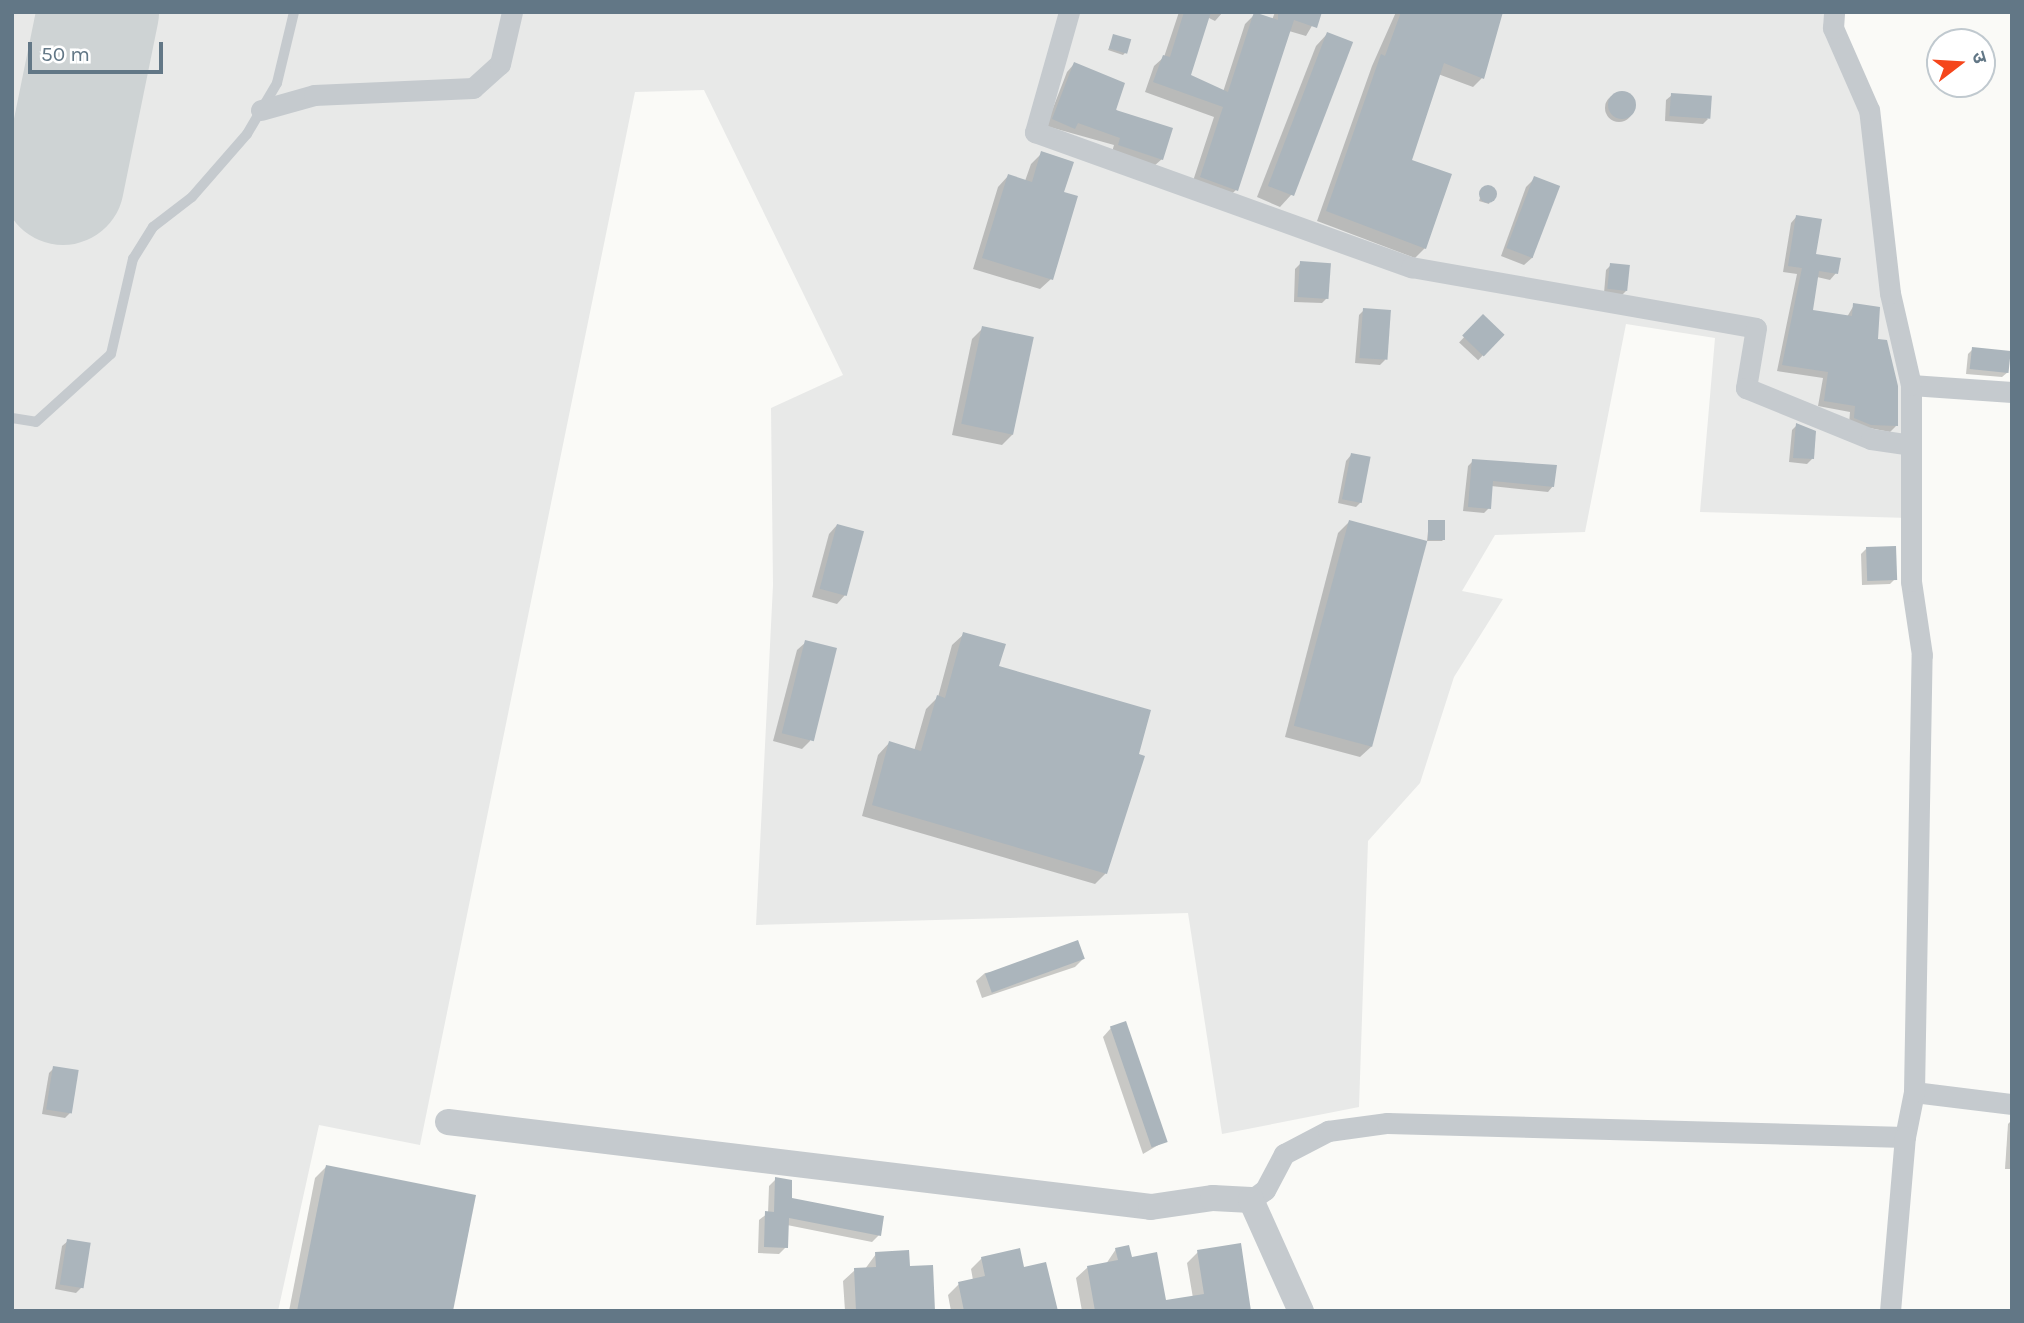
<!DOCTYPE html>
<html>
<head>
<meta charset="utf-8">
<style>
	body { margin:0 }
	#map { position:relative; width:2024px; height:1323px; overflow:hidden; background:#fafaf7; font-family:Karla,"Noto Sans Devanagari",sans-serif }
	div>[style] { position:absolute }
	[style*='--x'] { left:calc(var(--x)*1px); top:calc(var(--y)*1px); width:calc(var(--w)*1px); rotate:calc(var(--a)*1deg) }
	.built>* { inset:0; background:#e8e9e8 }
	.shadow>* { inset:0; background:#0003; transform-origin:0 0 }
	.round { border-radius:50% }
	.runway>* { height:122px; margin:-61px; padding:0 61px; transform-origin:61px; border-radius:61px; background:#ced3d4 }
	.building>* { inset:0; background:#abb5bc; transform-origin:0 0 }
	.service>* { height:10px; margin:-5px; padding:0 5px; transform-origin:5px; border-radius:5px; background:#c5cace }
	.minor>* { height:21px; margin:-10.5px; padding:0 10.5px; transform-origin:10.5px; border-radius:10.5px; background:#c5cace }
	.tertiary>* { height:26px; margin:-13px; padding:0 13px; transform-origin:13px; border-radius:13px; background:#c5cace }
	span { translate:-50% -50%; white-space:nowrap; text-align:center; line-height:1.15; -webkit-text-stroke:7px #fff; paint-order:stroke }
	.frame { position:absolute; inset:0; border:14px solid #627786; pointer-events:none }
	.north { position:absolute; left:1926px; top:28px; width:70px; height:70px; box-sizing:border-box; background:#fff; border:2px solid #c0c9cf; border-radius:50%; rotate:73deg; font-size:19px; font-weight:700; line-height:28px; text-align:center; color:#627786 }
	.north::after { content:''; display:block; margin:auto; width:24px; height:32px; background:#f5461c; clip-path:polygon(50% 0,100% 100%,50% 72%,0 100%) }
	.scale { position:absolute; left:28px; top:42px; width:135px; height:32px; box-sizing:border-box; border:4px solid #627786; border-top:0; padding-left:9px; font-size:21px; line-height:24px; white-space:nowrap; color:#627786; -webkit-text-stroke:5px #fff; paint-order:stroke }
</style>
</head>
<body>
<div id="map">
	<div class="built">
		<i style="clip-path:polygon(12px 12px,1838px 12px,1875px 109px,1901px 301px,1909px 518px,1700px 512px,1715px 338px,1626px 324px,1585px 532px,1495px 535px,1462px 591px,1503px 599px,1454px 677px,1420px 783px,1368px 841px,1359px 1107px,1222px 1134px,1188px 913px,756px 925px,773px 585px,771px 408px,843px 375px,704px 90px,635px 92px,420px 1145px,319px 1125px,278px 1311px,12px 1311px)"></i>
	</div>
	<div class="shadow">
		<i style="clip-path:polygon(1179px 12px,1223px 12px,1215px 21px,1207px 17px,1189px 76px,1223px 92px,1245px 24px,1255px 14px,1272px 20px,1275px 12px,1320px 12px,1306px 36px,1289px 31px,1236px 190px,1226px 199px,1191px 187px,1214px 117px,1145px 92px,1154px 66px,1164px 57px)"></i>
		<i style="clip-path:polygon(1396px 12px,1501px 12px,1482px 78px,1473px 87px,1438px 74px,1410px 161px,1425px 248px,1415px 258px,1317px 221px,1372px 66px)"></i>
		<i style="clip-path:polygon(1327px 34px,1291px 195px,1280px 207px,1257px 197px,1316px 46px)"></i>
		<i style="clip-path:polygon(1114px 36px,1125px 53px,1123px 55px,1108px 50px)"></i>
		<i style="clip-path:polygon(1074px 64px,1162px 159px,1154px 166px,1112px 152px,1114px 145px,1046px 126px,1067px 72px)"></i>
		<i class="round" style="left:1605px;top:94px;width:28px;height:28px"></i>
		<i style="clip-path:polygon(1672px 95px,1708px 119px,1703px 124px,1665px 121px,1666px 100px)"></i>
		<i style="clip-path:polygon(1042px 153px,1062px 193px,1051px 279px,1040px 289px,973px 269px,998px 187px,1008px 176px,1025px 181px,1031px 164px)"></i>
		<i style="clip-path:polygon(1535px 178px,1533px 257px,1524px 265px,1501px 256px,1526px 187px)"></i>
		<i style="clip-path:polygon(1483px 188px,1494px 190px,1489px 204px,1479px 201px)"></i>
		<i style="clip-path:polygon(1797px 216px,1814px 256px,1836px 273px,1830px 280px,1817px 277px,1811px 311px,1847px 317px,1854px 305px,1876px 340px,1896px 426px,1890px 432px,1849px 424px,1850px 412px,1818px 406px,1823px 378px,1777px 371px,1797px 274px,1783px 272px,1791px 223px)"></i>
		<i style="clip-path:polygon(1301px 263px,1327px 298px,1322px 303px,1294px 302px,1295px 269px)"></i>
		<i style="clip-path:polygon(1611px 265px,1626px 291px,1621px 296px,1604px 293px,1606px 270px)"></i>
		<i style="clip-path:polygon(1364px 310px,1385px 360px,1380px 365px,1355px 363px,1359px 315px)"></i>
		<i style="left:1483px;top:317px;width:26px;height:35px;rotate:43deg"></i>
		<i style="clip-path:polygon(983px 328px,1013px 434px,1002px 445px,952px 435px,972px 339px)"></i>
		<i style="clip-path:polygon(1973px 349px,2008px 372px,2002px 377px,1966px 374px,1968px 354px)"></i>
		<i style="clip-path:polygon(1797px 425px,1812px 459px,1807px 464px,1789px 462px,1792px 430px)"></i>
		<i style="clip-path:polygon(1351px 455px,1361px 502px,1356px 507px,1338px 503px,1346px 461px)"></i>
		<i style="clip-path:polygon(1473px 461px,1553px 486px,1548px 492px,1491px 486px,1489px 508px,1484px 513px,1463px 511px,1468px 466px)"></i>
		<i style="clip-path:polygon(1349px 522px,1372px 746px,1360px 757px,1285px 737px,1338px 533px)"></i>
		<i style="clip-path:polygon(1429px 522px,1444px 539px,1442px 541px,1427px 541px)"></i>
		<i style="clip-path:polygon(837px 525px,845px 595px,837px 604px,812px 597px,829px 534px)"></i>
		<i style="clip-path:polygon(1866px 549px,1895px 579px,1890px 584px,1862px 585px,1861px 554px)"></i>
		<i style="clip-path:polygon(964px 634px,997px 667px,1106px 873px,1095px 884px,862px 816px,878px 755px,889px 743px,914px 751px,926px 709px,938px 697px,952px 645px)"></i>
		<i style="clip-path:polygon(806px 642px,810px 741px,802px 749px,773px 741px,797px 650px)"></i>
		<i style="clip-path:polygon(1083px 959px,1075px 967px,982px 998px,976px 981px,985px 973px)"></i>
		<i style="clip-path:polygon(1111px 1028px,1165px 1141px,1143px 1154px,1103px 1037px)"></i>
		<i style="clip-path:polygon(54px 1068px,70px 1113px,65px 1118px,42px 1114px,49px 1073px)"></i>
		<i style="clip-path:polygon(2012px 1120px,2012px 1169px,2005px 1169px,2008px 1124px)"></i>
		<i style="clip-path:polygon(326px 1167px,451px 1311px,289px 1311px,315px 1178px)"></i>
		<i style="clip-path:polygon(776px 1179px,790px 1199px,879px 1235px,872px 1242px,787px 1225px,786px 1247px,779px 1254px,758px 1253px,759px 1220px,768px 1213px,769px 1186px)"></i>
		<i style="clip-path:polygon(68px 1241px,82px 1287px,76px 1293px,55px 1289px,62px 1246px)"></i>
		<i style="clip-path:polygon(1116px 1249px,1165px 1302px,1193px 1298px,1187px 1263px,1198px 1252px,1250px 1311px,1082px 1311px,1076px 1278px,1088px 1267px,1106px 1264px)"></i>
		<i style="clip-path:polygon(876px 1254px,908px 1268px,933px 1311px,845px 1311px,843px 1281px,855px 1270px,865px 1269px)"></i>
		<i style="clip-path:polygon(982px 1258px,1023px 1269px,1056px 1311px,951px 1311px,948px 1295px,959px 1284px,973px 1280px,971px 1269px)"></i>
	</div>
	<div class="runway">
		<i style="--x:63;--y:184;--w:176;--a:-78.5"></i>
	</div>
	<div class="building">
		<i style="clip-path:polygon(1184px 12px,1211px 12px,1191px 75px,1228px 92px,1254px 12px,1278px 20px,1278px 12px,1322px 12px,1317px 28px,1294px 20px,1238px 191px,1200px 177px,1223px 107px,1153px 82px,1163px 55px,1170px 57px)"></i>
		<i style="clip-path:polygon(1401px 12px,1503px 12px,1484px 79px,1444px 63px,1412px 160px,1452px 174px,1426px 249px,1326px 211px,1381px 54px,1385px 56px)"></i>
		<i style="left:1327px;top:32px;width:28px;height:165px;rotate:21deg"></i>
		<i style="left:1113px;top:34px;width:19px;height:15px;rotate:16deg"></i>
		<i style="clip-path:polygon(1074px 62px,1125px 83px,1116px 110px,1173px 128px,1163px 160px,1118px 145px,1120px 138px,1078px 123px,1075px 129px,1052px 119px)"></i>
		<i class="round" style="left:1608px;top:91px;width:28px;height:28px"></i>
		<i style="left:1671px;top:93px;width:41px;height:23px;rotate:4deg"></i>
		<i style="clip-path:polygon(1041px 151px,1074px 162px,1064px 192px,1078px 196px,1053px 280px,982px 258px,1008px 174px,1032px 182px)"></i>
		<i style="left:1534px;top:176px;width:28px;height:77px;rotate:21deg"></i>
		<i class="round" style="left:1479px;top:185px;width:18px;height:18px"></i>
		<i style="clip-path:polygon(1796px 215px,1822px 219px,1816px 254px,1841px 258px,1838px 274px,1819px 271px,1813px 310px,1852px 316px,1853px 303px,1880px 307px,1878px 339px,1887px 340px,1898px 386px,1898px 426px,1871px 425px,1854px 418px,1855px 406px,1824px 401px,1828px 372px,1782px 365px,1802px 268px,1788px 266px)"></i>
		<i style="left:1300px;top:261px;width:31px;height:36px;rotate:4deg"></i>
		<i style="left:1610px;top:263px;width:20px;height:26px;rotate:6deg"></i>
		<i style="left:1363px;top:308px;width:28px;height:50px;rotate:4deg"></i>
		<i style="left:1483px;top:314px;width:30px;height:30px;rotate:44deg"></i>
		<i style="left:982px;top:326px;width:53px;height:100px;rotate:12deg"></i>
		<i style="left:1972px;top:347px;width:39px;height:22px;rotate:6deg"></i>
		<i style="clip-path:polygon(1796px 423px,1816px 431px,1814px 459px,1793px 458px)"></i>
		<i style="left:1351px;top:453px;width:20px;height:47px;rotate:11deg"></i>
		<i style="clip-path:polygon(1472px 459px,1557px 465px,1554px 487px,1493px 481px,1491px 509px,1468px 507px)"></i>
		<i style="left:1349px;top:520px;width:81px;height:213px;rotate:15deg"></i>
		<i style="left:1428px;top:520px;width:17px;height:20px"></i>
		<i style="left:837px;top:524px;width:28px;height:67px;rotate:15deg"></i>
		<i style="left:1896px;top:546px;width:34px;height:30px;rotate:88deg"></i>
		<i style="clip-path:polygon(963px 632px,1006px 644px,999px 666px,1151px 710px,1139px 754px,1145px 756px,1107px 874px,872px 805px,889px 741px,921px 751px,937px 695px,945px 698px)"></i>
		<i style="left:805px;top:640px;width:33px;height:96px;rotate:14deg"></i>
		<i style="left:1078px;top:940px;width:20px;height:99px;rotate:70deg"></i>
		<i style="left:1126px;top:1021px;width:128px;height:17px;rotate:71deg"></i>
		<i style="left:53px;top:1066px;width:26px;height:44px;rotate:9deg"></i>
		<i style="clip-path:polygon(326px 1165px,476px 1195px,453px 1311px,297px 1311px)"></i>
		<i style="clip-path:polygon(775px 1177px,792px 1180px,792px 1198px,884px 1216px,881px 1236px,789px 1218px,788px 1248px,764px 1247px,765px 1211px,774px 1212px)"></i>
		<i style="left:67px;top:1239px;width:24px;height:46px;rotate:9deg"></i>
		<i style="clip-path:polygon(1241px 1243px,1251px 1311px,1095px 1311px,1087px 1266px,1118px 1260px,1115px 1248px,1129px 1245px,1132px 1257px,1157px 1252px,1166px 1300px,1204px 1294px,1197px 1250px)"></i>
		<i style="clip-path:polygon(1020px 1248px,1024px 1267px,1046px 1262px,1058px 1311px,964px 1311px,958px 1282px,985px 1276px,981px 1257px)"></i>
		<i style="clip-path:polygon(909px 1250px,910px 1266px,933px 1265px,935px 1311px,856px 1311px,854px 1268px,876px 1267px,875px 1252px)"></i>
	</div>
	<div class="service">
		<i style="--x:12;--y:418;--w:24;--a:9"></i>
		<i style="--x:36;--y:422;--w:101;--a:-42.2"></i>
		<i style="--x:111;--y:354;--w:98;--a:-77"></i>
		<i style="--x:133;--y:259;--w:38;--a:-58"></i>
		<i style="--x:153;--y:227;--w:49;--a:-37.6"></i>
		<i style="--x:192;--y:197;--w:84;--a:-48.9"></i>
		<i style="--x:247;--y:134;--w:59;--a:-59.5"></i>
		<i style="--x:277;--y:83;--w:73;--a:-76.5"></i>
	</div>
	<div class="minor">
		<i style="--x:1069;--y:12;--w:125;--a:105.8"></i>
		<i style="--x:1035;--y:132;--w:400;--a:19.8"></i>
		<i style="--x:1411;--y:267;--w:350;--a:10"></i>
		<i style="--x:1756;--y:328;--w:61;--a:99.5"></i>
		<i style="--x:1746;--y:388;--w:135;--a:22.2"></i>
		<i style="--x:1871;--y:439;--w:40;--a:8.5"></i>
		<i style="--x:261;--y:110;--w:55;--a:-15.8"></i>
		<i style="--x:314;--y:95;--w:159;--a:-2.5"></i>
		<i style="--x:473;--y:88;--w:36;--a:-42"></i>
		<i style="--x:500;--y:64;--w:53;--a:-77"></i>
		<i style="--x:1911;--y:385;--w:101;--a:4"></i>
		<i style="--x:1914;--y:1092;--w:99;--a:7"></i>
		<i style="--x:1251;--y:1200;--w:17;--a:-36"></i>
		<i style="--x:1265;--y:1190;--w:41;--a:-62.2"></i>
		<i style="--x:1284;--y:1154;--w:50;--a:-27.6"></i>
		<i style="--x:1328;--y:1131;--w:60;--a:-7.7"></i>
		<i style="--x:1387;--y:1123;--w:518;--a:1.55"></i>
		<i style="--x:1905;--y:1137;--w:46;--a:-78.7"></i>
		<i style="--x:1914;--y:1092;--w:437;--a:-89"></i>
		<i style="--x:1922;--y:655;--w:75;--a:-98.5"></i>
		<i style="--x:1911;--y:581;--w:196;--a:-90"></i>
		<i style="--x:1911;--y:385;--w:94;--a:-102.9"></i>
		<i style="--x:1890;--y:293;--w:184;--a:-96.5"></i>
		<i style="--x:1869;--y:110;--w:90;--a:-113.7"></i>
		<i style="--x:1833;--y:28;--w:16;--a:-86"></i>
		<i style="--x:1890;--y:1311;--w:175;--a:-85.1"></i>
	</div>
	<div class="tertiary">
		<i style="--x:448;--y:1122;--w:708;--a:6.89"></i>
		<i style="--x:1151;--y:1207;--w:63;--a:-8.3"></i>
		<i style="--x:1213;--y:1198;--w:38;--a:3"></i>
		<i style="--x:1251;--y:1200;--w:122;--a:65.8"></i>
	</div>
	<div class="frame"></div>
	<div class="north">उ</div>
	<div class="scale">50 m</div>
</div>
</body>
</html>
